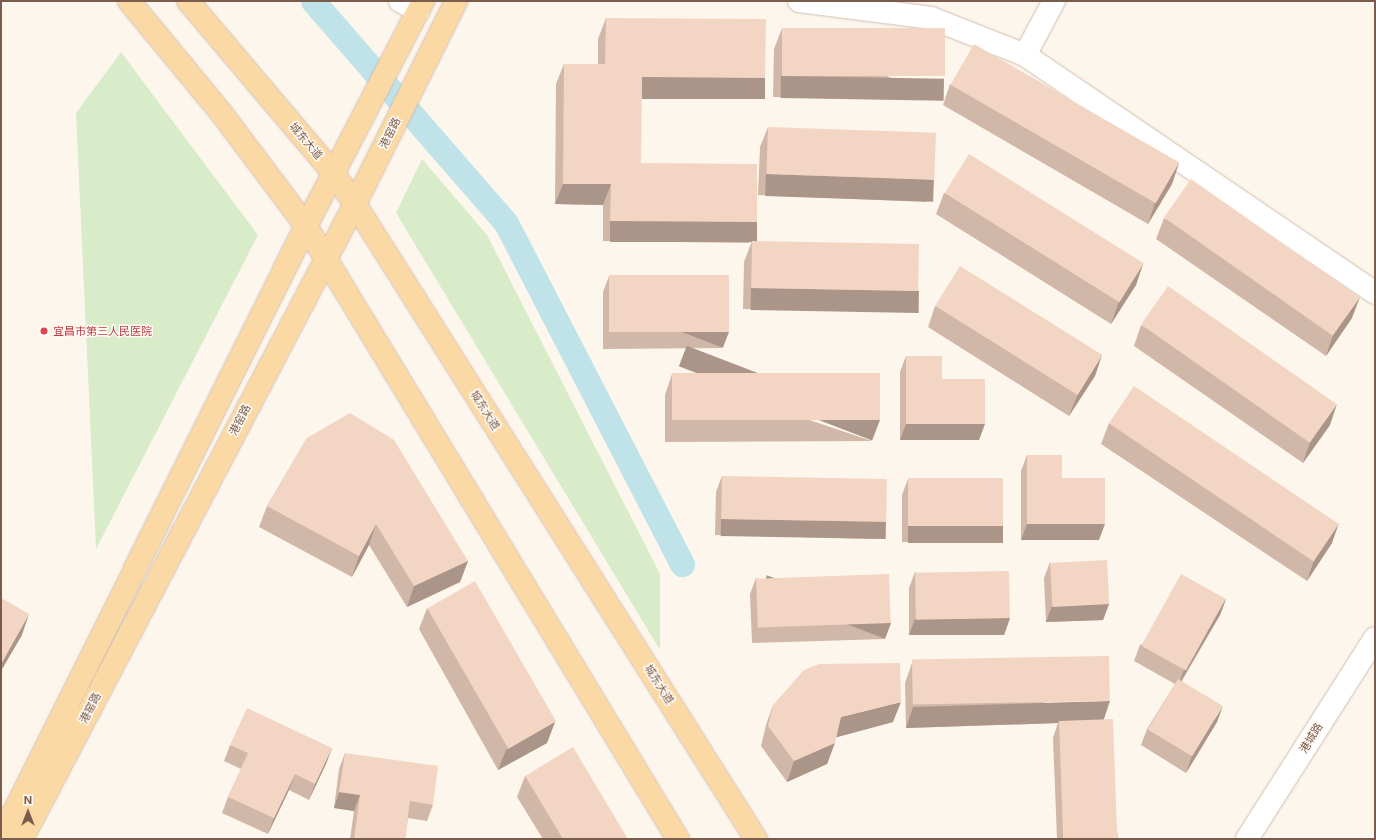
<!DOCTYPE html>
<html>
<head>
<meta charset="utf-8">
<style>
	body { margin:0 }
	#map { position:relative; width:1376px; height:840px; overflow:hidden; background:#fdf6ec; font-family:Inter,"Noto Sans SC",sans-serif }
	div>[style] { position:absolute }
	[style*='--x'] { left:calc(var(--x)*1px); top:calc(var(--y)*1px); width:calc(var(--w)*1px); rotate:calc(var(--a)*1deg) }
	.green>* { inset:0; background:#d8ecc9 }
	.canal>* { height:25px; margin:-12.5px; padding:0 12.5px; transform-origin:12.5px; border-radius:12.5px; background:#bfe3e8 }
	.roads { filter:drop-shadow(0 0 1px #d1beb0) drop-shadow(0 0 1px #d1beb0) }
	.minor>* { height:22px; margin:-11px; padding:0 11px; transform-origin:11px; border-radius:11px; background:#fff }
	.tertiary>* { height:22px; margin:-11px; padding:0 11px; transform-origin:11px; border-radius:11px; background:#fff }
	.primary>* { height:22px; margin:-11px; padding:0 11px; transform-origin:11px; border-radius:11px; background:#fbd9a5 }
	.wall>* { inset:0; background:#d1b7a8 }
	.shaded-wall>* { inset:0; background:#aa9588; transform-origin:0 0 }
	.building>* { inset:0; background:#f3d5c3; transform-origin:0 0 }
	.dots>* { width:11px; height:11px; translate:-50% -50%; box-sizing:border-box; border:2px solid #fffaf3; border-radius:50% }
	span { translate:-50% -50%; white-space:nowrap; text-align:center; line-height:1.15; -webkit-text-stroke:3px #fffaf3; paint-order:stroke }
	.street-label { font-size:11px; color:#7a5c4d }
	.health-label { font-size:11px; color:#be3a42 }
	.left { translate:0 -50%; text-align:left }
	.frame { position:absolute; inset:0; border:2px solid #7a5c4d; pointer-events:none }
	.north { position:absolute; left:8px; top:792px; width:40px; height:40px; -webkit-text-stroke:3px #fffaf3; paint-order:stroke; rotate:0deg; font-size:11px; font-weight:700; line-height:16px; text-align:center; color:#7a5c4d }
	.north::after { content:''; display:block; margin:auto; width:14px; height:18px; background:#7a5c4d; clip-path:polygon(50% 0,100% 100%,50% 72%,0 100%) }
</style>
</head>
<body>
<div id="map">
	<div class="green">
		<i style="clip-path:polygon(121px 52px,258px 235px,96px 549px,76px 113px)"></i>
		<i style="clip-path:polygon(422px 159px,487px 235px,660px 574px,660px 650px,396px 213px)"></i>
	</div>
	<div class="canal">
		<i style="--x:313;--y:1;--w:294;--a:49"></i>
		<i style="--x:506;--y:223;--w:384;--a:62.7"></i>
	</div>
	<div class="roads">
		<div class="minor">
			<i style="--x:400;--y:1;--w:21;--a:29"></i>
			<i style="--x:799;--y:1;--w:133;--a:7.3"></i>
			<i style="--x:931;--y:18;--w:101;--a:21.5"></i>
			<i style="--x:1025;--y:55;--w:423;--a:34.2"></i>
			<i style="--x:1025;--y:55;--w:61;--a:-61.8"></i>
		</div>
		<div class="tertiary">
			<i style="--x:1247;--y:839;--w:238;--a:-57.5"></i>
		</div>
		<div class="primary">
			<i style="--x:129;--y:1;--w:146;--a:50.5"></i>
			<i style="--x:222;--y:114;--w:140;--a:53.1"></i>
			<i style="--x:306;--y:226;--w:717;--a:58.75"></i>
			<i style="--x:188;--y:1;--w:226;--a:49.8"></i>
			<i style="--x:334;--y:174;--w:37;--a:55"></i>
			<i style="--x:355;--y:204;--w:751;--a:57.73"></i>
			<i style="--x:1;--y:838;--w:684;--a:-63.51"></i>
			<i style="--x:306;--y:226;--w:254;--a:-62.5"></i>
			<i style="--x:22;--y:839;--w:717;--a:-62.33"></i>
			<i style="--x:355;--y:204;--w:227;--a:-63.5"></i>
		</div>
	</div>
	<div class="wall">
		<i style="clip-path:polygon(606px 18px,765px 78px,758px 99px,641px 98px,641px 163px,750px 243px,603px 241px,603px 205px,555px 204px,556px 84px,564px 64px,598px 64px,598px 39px)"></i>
		<i style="clip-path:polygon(782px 28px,937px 99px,773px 97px,774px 49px)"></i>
		<i style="clip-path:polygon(950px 84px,1179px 163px,1172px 184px,1148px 224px,943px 105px)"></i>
		<i style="clip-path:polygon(768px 127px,934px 181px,926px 202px,758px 195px,760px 147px)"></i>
		<i style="clip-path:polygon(944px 193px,1143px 264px,1136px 285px,1111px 324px,936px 214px)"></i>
		<i style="clip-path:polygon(1164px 218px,1352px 318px,1326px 356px,1156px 239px)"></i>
		<i style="clip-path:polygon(752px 241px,919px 291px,911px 312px,743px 309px,744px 262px)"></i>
		<i style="clip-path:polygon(609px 276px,723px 348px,603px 349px,603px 292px)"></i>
		<i style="clip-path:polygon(935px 306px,1102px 355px,1095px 376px,1069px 416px,928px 327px)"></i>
		<i style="clip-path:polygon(1141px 325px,1330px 425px,1303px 463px,1134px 346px)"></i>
		<i style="clip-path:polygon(906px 356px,942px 379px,979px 440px,900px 440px,900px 372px)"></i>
		<i style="clip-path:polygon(672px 374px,872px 441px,665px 442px,665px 395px)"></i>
		<i style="clip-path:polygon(1109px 423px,1332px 543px,1307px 581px,1101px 444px)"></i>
		<i style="clip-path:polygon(307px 438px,468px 561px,460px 582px,407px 607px,369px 545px,352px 577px,259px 527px,267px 506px)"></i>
		<i style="clip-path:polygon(1027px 455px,1062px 478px,1099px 540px,1021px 540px,1021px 471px)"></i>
		<i style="clip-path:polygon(722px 476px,886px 522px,880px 539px,715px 535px,716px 492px)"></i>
		<i style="clip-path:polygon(908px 479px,1003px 526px,997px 542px,902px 542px,902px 495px)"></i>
		<i style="clip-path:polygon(1050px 562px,1109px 604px,1103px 620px,1046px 622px,1044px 578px)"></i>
		<i style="clip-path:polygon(915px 572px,1010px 618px,1004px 635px,909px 635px,909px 588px)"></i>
		<i style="clip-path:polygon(756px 578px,891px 623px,885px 639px,752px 643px,750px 594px)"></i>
		<i style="clip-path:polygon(1226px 599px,1220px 615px,1182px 681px,1217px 722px,1186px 773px,1141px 745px,1147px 729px,1175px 684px,1134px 661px,1140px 645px)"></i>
		<i style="clip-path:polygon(427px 608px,555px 722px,547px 743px,498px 770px,419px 629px)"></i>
		<i style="clip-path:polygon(912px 663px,1104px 720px,1118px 839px,1057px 839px,1053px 738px,1058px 723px,906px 728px,905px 683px)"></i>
		<i style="clip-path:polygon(773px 705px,893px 722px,836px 737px,827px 764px,787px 782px,761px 746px,766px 725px)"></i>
		<i style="clip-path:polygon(230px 745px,332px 748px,326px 764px,309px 800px,289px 790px,268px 834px,222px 813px,228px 797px,241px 769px,224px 761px)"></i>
		<i style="clip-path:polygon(345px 753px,433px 805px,427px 821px,408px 818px,405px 839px,350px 839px,354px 811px,334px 808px,339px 769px)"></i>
		<i style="clip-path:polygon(525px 776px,628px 839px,543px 839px,517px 797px)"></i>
	</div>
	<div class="shaded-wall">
		<i style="left:781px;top:76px;width:163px;height:22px;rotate:1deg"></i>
		<i style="left:642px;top:77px;width:123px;height:22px"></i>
		<i style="clip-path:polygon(1179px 163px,1172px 184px,1148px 224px,1155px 203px)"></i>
		<i style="left:766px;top:174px;width:168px;height:22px;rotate:2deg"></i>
		<i style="clip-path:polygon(563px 184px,611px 184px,603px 205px,555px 204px)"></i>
		<i style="left:610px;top:221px;width:147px;height:21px"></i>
		<i style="clip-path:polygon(1143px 264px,1136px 285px,1111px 324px,1118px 304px)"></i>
		<i style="left:751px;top:288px;width:168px;height:22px;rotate:1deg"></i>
		<i style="clip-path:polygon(1360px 297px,1352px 318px,1326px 356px,1333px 335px)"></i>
		<i style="left:729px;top:332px;width:17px;height:120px;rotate:111deg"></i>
		<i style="clip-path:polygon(1102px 355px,1095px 376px,1069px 416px,1077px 396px)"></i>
		<i style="clip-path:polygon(1337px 404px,1330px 425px,1303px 463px,1310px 442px)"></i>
		<i style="left:880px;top:420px;width:22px;height:207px;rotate:111deg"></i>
		<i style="clip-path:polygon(906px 424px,985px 424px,979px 440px,900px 440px)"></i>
		<i style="left:721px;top:519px;width:165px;height:17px;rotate:1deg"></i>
		<i style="clip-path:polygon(1339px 523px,1332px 543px,1307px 581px,1314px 560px)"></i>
		<i style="clip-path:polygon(376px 524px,369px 545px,352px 577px,359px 556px)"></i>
		<i style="clip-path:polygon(1027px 524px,1105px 524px,1099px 540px,1021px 540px)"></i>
		<i style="left:908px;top:526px;width:95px;height:17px"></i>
		<i style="clip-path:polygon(468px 561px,460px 582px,407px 607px,414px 586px)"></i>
		<i style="clip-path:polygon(1226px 599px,1220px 615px,1178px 686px,1184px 670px)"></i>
		<i style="clip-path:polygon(1109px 604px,1103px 620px,1046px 622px,1052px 606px)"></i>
		<i style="clip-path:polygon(29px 614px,22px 635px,1px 671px,1px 664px)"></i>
		<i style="clip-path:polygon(1010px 618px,1004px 635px,909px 635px,915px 619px)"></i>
		<i style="left:891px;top:623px;width:17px;height:133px;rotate:111deg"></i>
		<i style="clip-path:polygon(1110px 701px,1103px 722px,1059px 721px,1058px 723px,906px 728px,913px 707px)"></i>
		<i style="clip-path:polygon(901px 702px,893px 722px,834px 738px,841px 717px)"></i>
		<i style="clip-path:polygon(1223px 706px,1217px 722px,1186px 773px,1192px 756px)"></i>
		<i style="clip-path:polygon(555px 722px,547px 743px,498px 770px,506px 750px)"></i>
		<i style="clip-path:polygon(835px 743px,827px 764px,787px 782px,794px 761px)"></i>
		<i style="clip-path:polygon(332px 748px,326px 764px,309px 800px,315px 784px)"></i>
		<i style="clip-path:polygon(295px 774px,289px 790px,268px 834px,274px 818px)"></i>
		<i style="clip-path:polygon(339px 792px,360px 795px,354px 811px,334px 808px)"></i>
	</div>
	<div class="building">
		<i style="clip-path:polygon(606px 18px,766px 19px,765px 78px,642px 77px,641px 163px,757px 164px,757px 222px,610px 221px,611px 184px,563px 184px,564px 64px,605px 64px)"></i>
		<i style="left:782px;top:28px;width:163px;height:48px"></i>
		<i style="left:974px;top:44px;width:237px;height:47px;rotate:30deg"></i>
		<i style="left:768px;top:127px;width:168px;height:47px;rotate:2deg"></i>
		<i style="left:969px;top:154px;width:206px;height:46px;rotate:32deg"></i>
		<i style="left:1191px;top:179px;width:206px;height:47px;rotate:35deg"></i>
		<i style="left:752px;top:241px;width:167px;height:47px;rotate:1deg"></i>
		<i style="left:960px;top:266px;width:168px;height:47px;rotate:32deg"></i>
		<i style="left:729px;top:275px;width:57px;height:120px;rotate:90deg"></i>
		<i style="left:1168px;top:286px;width:206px;height:47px;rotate:35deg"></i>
		<i style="clip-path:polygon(906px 356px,942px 356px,942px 379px,985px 379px,985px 424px,906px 424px)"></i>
		<i style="left:880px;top:373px;width:47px;height:208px;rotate:90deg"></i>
		<i style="left:1134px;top:386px;width:247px;height:45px;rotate:34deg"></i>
		<i style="clip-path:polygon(350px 413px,394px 440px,468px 561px,414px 586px,376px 524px,359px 556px,267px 506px,307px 438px)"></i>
		<i style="clip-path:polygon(1027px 455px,1062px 455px,1062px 478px,1105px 478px,1105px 524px,1027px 524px)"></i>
		<i style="left:722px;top:476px;width:165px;height:43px;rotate:1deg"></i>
		<i style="left:1003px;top:478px;width:48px;height:95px;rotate:90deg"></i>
		<i style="left:1107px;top:560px;width:44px;height:57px;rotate:87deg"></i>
		<i style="left:1009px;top:571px;width:47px;height:94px;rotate:89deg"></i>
		<i style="left:889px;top:574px;width:49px;height:133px;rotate:88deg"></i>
		<i style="left:1181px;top:574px;width:51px;height:82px;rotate:29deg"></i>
		<i style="left:475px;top:581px;width:162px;height:55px;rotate:60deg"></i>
		<i style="clip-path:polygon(1px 598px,29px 614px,1px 664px)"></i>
		<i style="left:1109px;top:656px;width:45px;height:197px;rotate:89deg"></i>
		<i style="clip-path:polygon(900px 663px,901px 702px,841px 717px,835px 743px,794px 761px,768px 726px,773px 705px,804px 670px,819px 664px)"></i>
		<i style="left:1178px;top:679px;width:52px;height:59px;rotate:31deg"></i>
		<i style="clip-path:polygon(247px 708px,332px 748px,315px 784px,295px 774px,274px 818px,228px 797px,248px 753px,230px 745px)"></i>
		<i style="left:1113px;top:719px;width:120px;height:54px;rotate:88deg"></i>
		<i style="clip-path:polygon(573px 747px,628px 839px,563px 839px,525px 776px)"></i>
		<i style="clip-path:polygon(345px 753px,438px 766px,433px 805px,410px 801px,405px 839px,354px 839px,360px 795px,339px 792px)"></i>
	</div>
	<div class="dots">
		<i style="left:44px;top:331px;background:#e0444e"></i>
	</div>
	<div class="street-label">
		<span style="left:390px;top:133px;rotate:-64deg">港窑路</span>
		<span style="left:306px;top:141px;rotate:50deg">城东大道</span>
		<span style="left:485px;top:410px;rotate:58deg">城东大道</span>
		<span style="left:240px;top:420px;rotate:-63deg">港窑路</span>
		<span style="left:659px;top:684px;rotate:58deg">城东大道</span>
		<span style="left:90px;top:708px;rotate:-63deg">港窑路</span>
		<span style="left:1311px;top:738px;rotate:-58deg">港城路</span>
	</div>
	<div class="health-label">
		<span class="left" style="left:53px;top:331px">宜昌市第三人民医院</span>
	</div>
	<div class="frame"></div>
	<div class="north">N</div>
</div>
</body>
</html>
